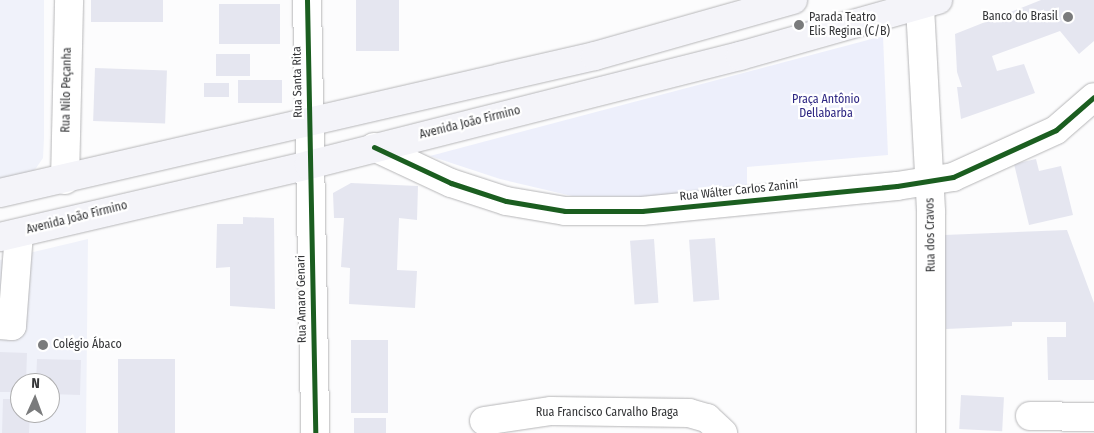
<!DOCTYPE html>
<html>
<head>
<meta charset="utf-8">
<style>
	body { margin:0 }
	#map { position:relative; width:1094px; height:433px; overflow:hidden; background:#fcfcfd; font-family:"Fira Sans Condensed",sans-serif }
	div>[style] { position:absolute }
	[style*='--x'] { left:calc(var(--x)*1px); top:calc(var(--y)*1px); width:calc(var(--w)*1px); rotate:calc(var(--a)*1deg) }
	.built>* { inset:0; background:#f0f2fa }
	.green>* { inset:0; background:#edeffb }
	.building>* { inset:0; background:#e5e6f0; transform-origin:0 0 }
	.roads { filter:drop-shadow(0 0 1px #b6b6b8) drop-shadow(0 0 1px #b6b6b8) }
	.minor>* { height:28px; margin:-14px; padding:0 14px; transform-origin:14px; border-radius:14px; background:#fff }
	.major>* { height:28px; margin:-14px; padding:0 14px; transform-origin:14px; border-radius:14px; background:#f4f4f9 }
	.cycleway>* { height:5px; margin:-2.5px; padding:0 2.5px; transform-origin:2.5px; border-radius:2.5px; background:#1b5e20 }
	.dots>* { width:14px; height:14px; translate:-50% -50%; box-sizing:border-box; border:2px solid #fff; border-radius:50% }
	span { translate:-50% -50%; white-space:nowrap; text-align:center; line-height:1.15; -webkit-text-stroke:4.5px #fff; paint-order:stroke }
	.poi-label { font-size:12px; color:#343537 }
	.right { translate:-100% -50%; text-align:right }
	.left { translate:0 -50%; text-align:left }
	.street-label { font-size:12px; color:#343537 }
	.park-label { font-size:12px; color:#2d2682 }
	.north { position:absolute; left:10px; top:373px; width:50px; height:50px; box-sizing:border-box; background:#fff; border:1px solid #aeaeaf; border-radius:50%; rotate:2deg; font-size:14px; font-weight:700; line-height:20px; text-align:center; color:#343537 }
	.north::after { content:''; display:block; margin:auto; width:18px; height:22px; background:#7a7b7c; clip-path:polygon(50% 0,100% 100%,50% 72%,0 100%) }
</style>
</head>
<body>
<div id="map">
	<div class="built">
		<i style="clip-path:polygon(0 0,44px 0,44px 138px,43px 158px,32px 174px,0 184px)"></i>
		<i style="clip-path:polygon(evenodd,88px 239px,86px 433px,0 433px,0 260px,88px 239px,20px 383px,50px 383px,50px 413px,20px 413px,20px 383px)"></i>
	</div>
	<div class="green">
		<i style="clip-path:polygon(883px 36px,888px 155px,747px 167px,747px 187px,652px 197px,572px 196px,500px 179px,430px 156px)"></i>
	</div>
	<div class="building">
		<i style="left:91px;top:0;width:72px;height:22px"></i>
		<i style="left:356px;top:0;width:43px;height:51px"></i>
		<i style="clip-path:polygon(1041px 0,1094px 0,1094px 41px,1079px 54px,1060px 31px,992px 56px,997px 71px,1024px 64px,1035px 93px,961px 119px,957px 87px,962px 87px,957px 72px,955px 34px)"></i>
		<i style="left:219px;top:4px;width:61px;height:40px"></i>
		<i style="left:821px;top:15px;width:8px;height:49px;rotate:67deg"></i>
		<i style="left:216px;top:54px;width:34px;height:22px"></i>
		<i style="left:95px;top:68px;width:72px;height:53px;rotate:2deg"></i>
		<i style="left:238px;top:80px;width:44px;height:23px"></i>
		<i style="left:229px;top:83px;width:14px;height:25px;rotate:90deg"></i>
		<i style="clip-path:polygon(1036px 159px,1039px 171px,1061px 166px,1073px 215px,1029px 225px,1014px 164px)"></i>
		<i style="clip-path:polygon(351px 183px,418px 186px,417px 220px,399px 218px,397px 270px,417px 271px,415px 308px,349px 304px,350px 268px,341px 267px,344px 218px,334px 218px,333px 193px)"></i>
		<i style="clip-path:polygon(243px 217px,274px 218px,275px 309px,230px 306px,230px 267px,216px 268px,217px 224px,243px 224px)"></i>
		<i style="clip-path:polygon(1067px 230px,1094px 303px,1094px 380px,1048px 380px,1047px 337px,1066px 337px,1066px 322px,1012px 322px,1012px 326px,946px 329px,944px 235px)"></i>
		<i style="left:715px;top:238px;width:62px;height:26px;rotate:86deg"></i>
		<i style="left:654px;top:239px;width:64px;height:24px;rotate:86deg"></i>
		<i style="left:351px;top:340px;width:37px;height:73px"></i>
		<i style="clip-path:polygon(0 352px,27px 353px,26px 383px,20px 383px,20px 392px,0 392px)"></i>
		<i style="clip-path:polygon(37px 359px,81px 360px,80px 395px,50px 394px,50px 383px,36px 383px)"></i>
		<i style="left:175px;top:359px;width:74px;height:57px;rotate:90deg"></i>
		<i style="left:961px;top:395px;width:43px;height:34px;rotate:3deg"></i>
		<i style="clip-path:polygon(3px 399px,20px 399px,20px 413px,30px 413px,29px 433px,2px 433px)"></i>
		<i style="left:354px;top:418px;width:32px;height:15px"></i>
	</div>
	<div class="roads">
		<div class="minor">
			<i style="--x:307;--y:0;--w:433;--a:88.9"></i>
			<i style="--x:920;--y:7;--w:206;--a:86.9"></i>
			<i style="--x:931;--y:213;--w:220;--a:90"></i>
			<i style="--x:374;--y:147;--w:85;--a:25.1"></i>
			<i style="--x:451;--y:183;--w:58;--a:18.1"></i>
			<i style="--x:506;--y:201;--w:60;--a:9.6"></i>
			<i style="--x:565;--y:211;--w:77;--a:0"></i>
			<i style="--x:642;--y:211;--w:256;--a:-5.6"></i>
			<i style="--x:897;--y:186;--w:57;--a:-9.1"></i>
			<i style="--x:953;--y:177;--w:113;--a:-24.5"></i>
			<i style="--x:1056;--y:130;--w:50;--a:-41"></i>
			<i style="--x:65;--y:180;--w:180;--a:-88.7"></i>
			<i style="--x:0;--y:325;--w:12;--a:5"></i>
			<i style="--x:12;--y:326;--w:93;--a:-85.7"></i>
			<i style="--x:1030;--y:416;--w:64;--a:0.9"></i>
			<i style="--x:484;--y:421;--w:68;--a:-8.5"></i>
			<i style="--x:551;--y:411;--w:138;--a:0.8"></i>
			<i style="--x:689;--y:413;--w:19;--a:16"></i>
			<i style="--x:707;--y:418;--w:22;--a:43"></i>
		</div>
		<div class="major">
			<i style="--x:0;--y:193;--w:611;--a:-12.97"></i>
			<i style="--x:595;--y:56;--w:206;--a:-15.8"></i>
			<i style="--x:0;--y:237;--w:317;--a:-13.1"></i>
			<i style="--x:309;--y:165;--w:445;--a:-14.2"></i>
			<i style="--x:740;--y:56;--w:206;--a:-15.8"></i>
		</div>
	</div>
	<div class="cycleway">
		<i style="--x:307;--y:0;--w:433;--a:88.9"></i>
		<i style="--x:374;--y:147;--w:85;--a:25.1"></i>
		<i style="--x:451;--y:183;--w:58;--a:18.1"></i>
		<i style="--x:506;--y:201;--w:60;--a:9.6"></i>
		<i style="--x:565;--y:211;--w:77;--a:0"></i>
		<i style="--x:642;--y:211;--w:256;--a:-5.6"></i>
		<i style="--x:897;--y:186;--w:57;--a:-9.1"></i>
		<i style="--x:953;--y:177;--w:113;--a:-24.5"></i>
		<i style="--x:1056;--y:130;--w:50;--a:-41"></i>
	</div>
	<div class="dots">
		<i style="left:1068px;top:17px;background:#7a7b7c"></i>
		<i style="left:799px;top:25px;background:#7a7b7c"></i>
		<i style="left:43px;top:345px;background:#7a7b7c"></i>
	</div>
	<div class="poi-label">
		<span class="right" style="left:1058px;top:17px">Banco do Brasil</span>
		<span class="left" style="left:809px;top:25px">Parada Teatro<br>Elis Regina (C/B)</span>
		<span class="left" style="left:53px;top:345px">Colégio Ábaco</span>
	</div>
	<div class="street-label">
		<span style="left:298px;top:82px;rotate:-91deg">Rua Santa Rita</span>
		<span style="left:67px;top:90px;rotate:-89deg">Rua Nilo Peçanha</span>
		<span style="left:470px;top:123px;rotate:-14deg">Avenida João Firmino</span>
		<span style="left:739px;top:191px;rotate:-6deg">Rua Wálter Carlos Zanini</span>
		<span style="left:77px;top:218px;rotate:-14deg">Avenida João Firmino</span>
		<span style="left:931px;top:235px;rotate:-91deg">Rua dos Cravos</span>
		<span style="left:302px;top:299px;rotate:-91deg">Rua Amaro Genari</span>
		<span style="left:607px;top:413px">Rua Francisco Carvalho Braga</span>
	</div>
	<div class="park-label">
		<span style="left:826px;top:107px">Praça Antônio<br>Dellabarba</span>
	</div>
	<div class="north">N</div>
</div>
</body>
</html>
